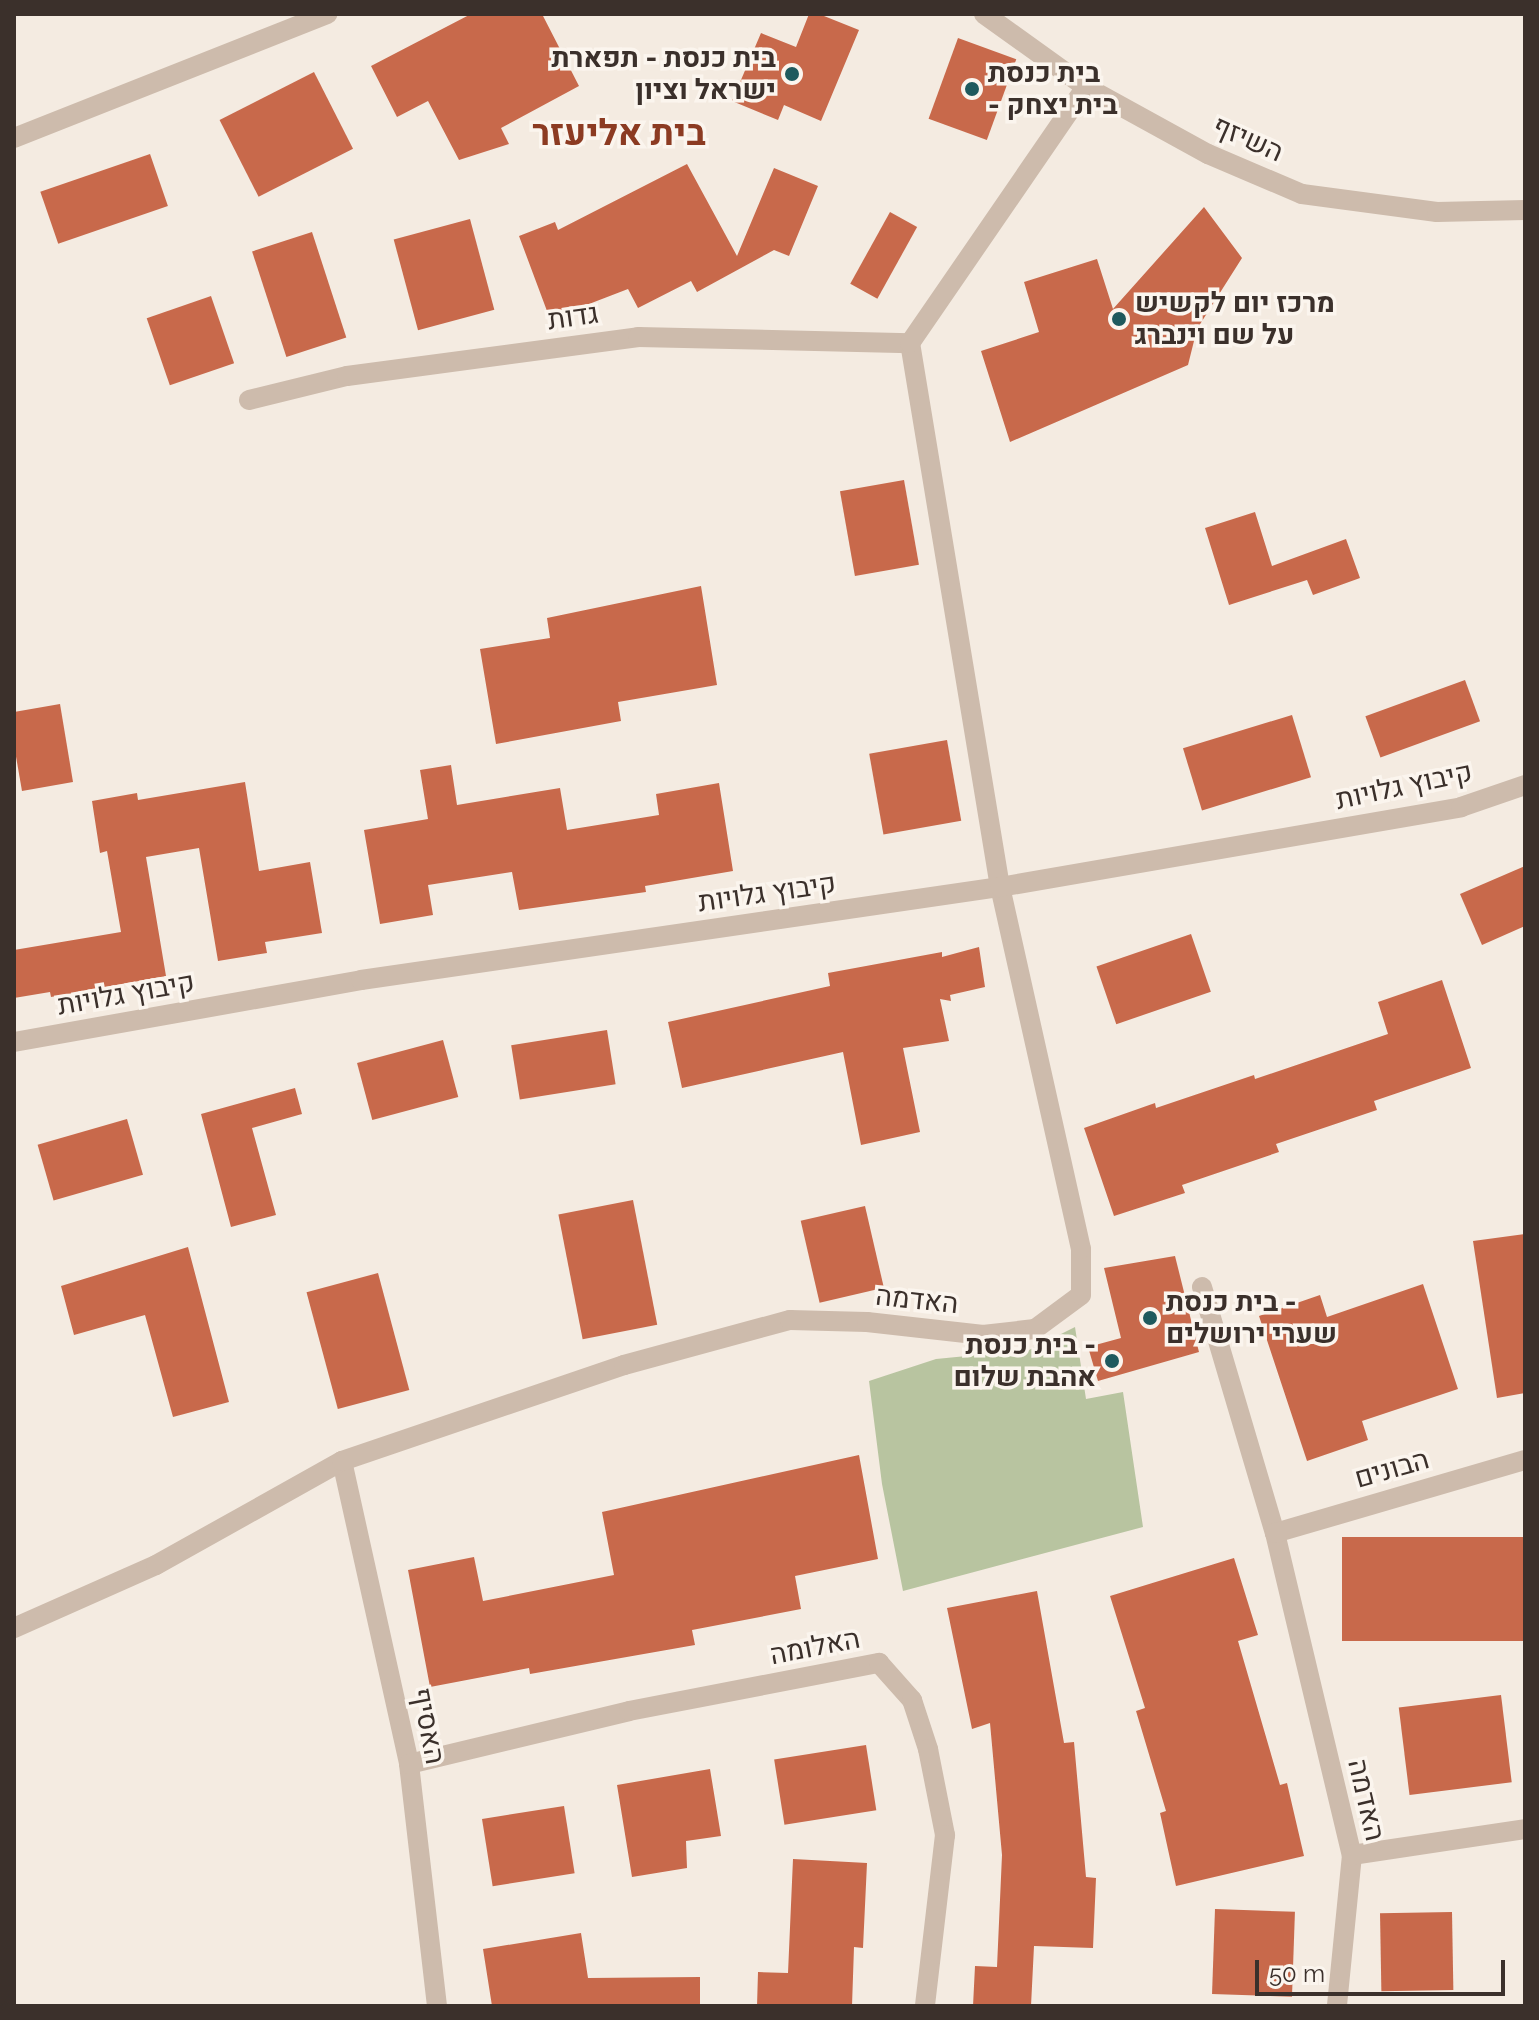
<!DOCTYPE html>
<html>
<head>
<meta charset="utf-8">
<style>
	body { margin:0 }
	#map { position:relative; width:1539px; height:2020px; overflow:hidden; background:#f4ebe1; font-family:Raleway,Heebo,sans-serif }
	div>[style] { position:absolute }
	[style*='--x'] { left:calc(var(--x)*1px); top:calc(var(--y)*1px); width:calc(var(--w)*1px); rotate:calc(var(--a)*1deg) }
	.green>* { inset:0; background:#b8c4a0 }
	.building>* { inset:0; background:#c8694b; transform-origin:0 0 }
	.minor>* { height:20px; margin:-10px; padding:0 10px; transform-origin:10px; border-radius:10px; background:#cdbbac }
	.tertiary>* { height:20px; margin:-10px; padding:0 10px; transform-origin:10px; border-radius:10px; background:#cdbbac }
	.dots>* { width:22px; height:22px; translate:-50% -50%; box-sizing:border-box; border:4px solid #fbf5ee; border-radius:50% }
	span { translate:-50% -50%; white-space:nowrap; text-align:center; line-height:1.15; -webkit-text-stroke:7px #fbf5ee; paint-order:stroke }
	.poi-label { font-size:28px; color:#3b302b; font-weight:700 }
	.right { translate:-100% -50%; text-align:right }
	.left { translate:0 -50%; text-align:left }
	.street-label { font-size:28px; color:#3b302b }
	.district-label { font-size:36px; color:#8c3b22; font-weight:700 }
	.frame { position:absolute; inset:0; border:16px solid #3b302b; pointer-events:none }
	.scale { position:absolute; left:1255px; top:1960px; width:250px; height:36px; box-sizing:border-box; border:4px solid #3b302b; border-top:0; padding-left:10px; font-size:24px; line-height:28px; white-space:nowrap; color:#3b302b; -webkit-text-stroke:6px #fbf5ee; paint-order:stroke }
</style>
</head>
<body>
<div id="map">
	<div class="green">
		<i style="clip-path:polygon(1075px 1327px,1086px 1399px,1123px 1392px,1143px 1527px,903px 1591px,882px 1484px,869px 1381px,936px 1359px,1029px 1350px)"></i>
	</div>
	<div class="building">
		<i style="clip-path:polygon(471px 14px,542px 14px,579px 86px,501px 128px,509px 144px,459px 160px,428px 101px,397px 117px,371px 66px)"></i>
		<i style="clip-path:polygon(809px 14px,819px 14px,859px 30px,821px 121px,784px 105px,778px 120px,732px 101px,761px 33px,796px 47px)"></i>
		<i style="left:958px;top:38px;width:62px;height:86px;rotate:20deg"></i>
		<i style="left:314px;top:72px;width:86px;height:106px;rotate:63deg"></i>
		<i style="left:150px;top:154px;width:55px;height:116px;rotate:71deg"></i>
		<i style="clip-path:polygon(687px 164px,737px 256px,774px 168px,818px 186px,789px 256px,774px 250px,697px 292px,691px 281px,638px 308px,628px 289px,550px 319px,519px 236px,555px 222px,558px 230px)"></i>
		<i style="clip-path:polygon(1204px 207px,1242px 258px,1197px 329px,1188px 365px,1010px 442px,981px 351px,1039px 332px,1024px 282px,1097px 259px,1113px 309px)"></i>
		<i style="left:890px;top:212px;width:31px;height:82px;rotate:29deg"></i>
		<i style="left:470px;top:219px;width:94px;height:79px;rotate:75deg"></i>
		<i style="left:312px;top:232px;width:111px;height:63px;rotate:72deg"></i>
		<i style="left:211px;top:296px;width:71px;height:68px;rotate:71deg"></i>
		<i style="left:904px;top:480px;width:86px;height:65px;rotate:80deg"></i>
		<i style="clip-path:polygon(1255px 512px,1272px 566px,1346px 539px,1360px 578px,1313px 595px,1307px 580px,1229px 605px,1205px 528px)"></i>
		<i style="clip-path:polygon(701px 586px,717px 685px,618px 702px,621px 721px,496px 744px,480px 649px,550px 638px,547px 618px)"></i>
		<i style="left:1465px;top:680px;width:44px;height:106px;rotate:70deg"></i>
		<i style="clip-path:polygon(60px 704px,73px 782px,22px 791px,14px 745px,14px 712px)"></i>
		<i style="left:1292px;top:715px;width:65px;height:114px;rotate:73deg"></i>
		<i style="left:947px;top:740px;width:82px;height:79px;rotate:80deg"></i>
		<i style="clip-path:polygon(451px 765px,457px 805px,560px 788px,567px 830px,659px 815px,656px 794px,719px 783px,733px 871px,645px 886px,646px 892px,519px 910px,512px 872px,428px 885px,433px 915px,380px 924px,364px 830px,428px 819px,420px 770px)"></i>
		<i style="clip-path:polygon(245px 782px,259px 871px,310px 862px,322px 933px,265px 942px,267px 953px,218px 961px,199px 848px,146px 857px,166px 976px,51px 997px,50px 992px,14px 998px,14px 950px,121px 932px,107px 851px,100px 853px,92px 801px,137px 793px,138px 800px)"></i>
		<i style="clip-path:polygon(1525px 866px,1525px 926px,1482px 945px,1460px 894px)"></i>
		<i style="left:1191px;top:934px;width:61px;height:100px;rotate:71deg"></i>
		<i style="clip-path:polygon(979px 947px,985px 987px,950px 995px,951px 1001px,940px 999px,949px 1041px,903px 1048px,920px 1132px,861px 1145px,843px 1052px,682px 1088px,668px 1022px,830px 986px,828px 973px,942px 952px,942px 957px)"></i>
		<i style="clip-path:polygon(1442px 980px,1471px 1068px,1374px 1101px,1377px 1110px,1276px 1144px,1279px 1152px,1182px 1185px,1185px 1193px,1114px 1216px,1084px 1128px,1155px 1103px,1156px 1108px,1254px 1075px,1255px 1079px,1388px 1034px,1378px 1002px)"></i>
		<i style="left:607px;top:1030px;width:55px;height:97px;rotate:81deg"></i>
		<i style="left:443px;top:1040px;width:59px;height:89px;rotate:75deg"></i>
		<i style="clip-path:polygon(295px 1088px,302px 1114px,252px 1128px,276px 1215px,231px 1227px,201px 1114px)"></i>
		<i style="left:127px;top:1119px;width:58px;height:93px;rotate:74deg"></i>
		<i style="left:633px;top:1200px;width:127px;height:76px;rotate:79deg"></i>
		<i style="left:865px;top:1206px;width:84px;height:66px;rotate:77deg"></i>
		<i style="clip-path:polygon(1525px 1234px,1525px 1393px,1497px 1398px,1473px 1241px)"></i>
		<i style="clip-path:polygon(188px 1247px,229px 1402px,173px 1417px,145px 1315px,74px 1335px,61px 1286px)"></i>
		<i style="clip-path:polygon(1175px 1256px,1199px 1352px,1098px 1381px,1088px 1347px,1121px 1338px,1104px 1268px)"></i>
		<i style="left:378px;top:1273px;width:121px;height:74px;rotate:75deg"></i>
		<i style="clip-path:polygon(1423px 1284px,1458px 1389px,1362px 1421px,1368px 1440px,1307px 1461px,1259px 1316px,1320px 1295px,1327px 1317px)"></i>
		<i style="clip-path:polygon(859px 1455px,878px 1559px,795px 1576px,801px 1609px,692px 1630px,695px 1645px,530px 1674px,529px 1668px,430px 1687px,408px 1570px,474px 1557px,483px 1601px,614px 1575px,602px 1512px)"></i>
		<i style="left:1525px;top:1537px;width:104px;height:183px;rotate:90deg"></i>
		<i style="clip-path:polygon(1234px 1558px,1258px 1635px,1238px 1641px,1280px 1785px,1287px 1783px,1304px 1856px,1176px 1886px,1160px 1813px,1166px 1811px,1136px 1711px,1145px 1708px,1110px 1596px)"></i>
		<i style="clip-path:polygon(1037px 1591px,1064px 1743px,1074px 1742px,1086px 1877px,1096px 1878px,1093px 1948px,1034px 1946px,1031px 2006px,973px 2006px,975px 1966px,997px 1967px,1002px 1855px,990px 1723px,972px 1729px,947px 1608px)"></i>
		<i style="left:1501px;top:1695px;width:88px;height:103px;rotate:83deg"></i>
		<i style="left:866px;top:1745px;width:66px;height:93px;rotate:81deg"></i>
		<i style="clip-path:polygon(710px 1769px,721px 1836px,686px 1841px,687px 1868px,632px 1877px,617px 1785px)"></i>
		<i style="left:564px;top:1806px;width:68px;height:83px;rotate:81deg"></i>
		<i style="clip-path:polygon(793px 1859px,867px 1863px,863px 1948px,854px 1947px,852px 2006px,757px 2006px,758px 1972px,788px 1973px)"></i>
		<i style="left:1215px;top:1909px;width:80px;height:85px;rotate:2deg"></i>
		<i style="left:1452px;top:1912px;width:78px;height:72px;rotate:89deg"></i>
		<i style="clip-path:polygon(581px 1933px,588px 1978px,700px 1977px,700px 2006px,492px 2006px,483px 1949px)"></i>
	</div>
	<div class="minor">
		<i style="--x:984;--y:14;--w:125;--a:35.6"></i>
		<i style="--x:1086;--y:87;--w:139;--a:28.8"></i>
		<i style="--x:1208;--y:154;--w:102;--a:23.1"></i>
		<i style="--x:1302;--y:194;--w:136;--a:7.6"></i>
		<i style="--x:1437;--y:212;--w:88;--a:-1.3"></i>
		<i style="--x:249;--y:400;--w:101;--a:-13.8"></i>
		<i style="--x:347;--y:376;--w:294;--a:-7.6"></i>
		<i style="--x:638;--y:337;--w:272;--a:1.3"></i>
		<i style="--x:1202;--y:1287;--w:257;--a:73.5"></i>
		<i style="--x:1275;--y:1533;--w:331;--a:76.6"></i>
		<i style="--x:1352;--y:1855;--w:152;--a:95.7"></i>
		<i style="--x:342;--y:1461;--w:310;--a:77.5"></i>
		<i style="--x:409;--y:1764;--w:244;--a:83.4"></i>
		<i style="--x:1275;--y:1533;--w:260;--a:-16.3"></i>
		<i style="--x:14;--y:1628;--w:155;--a:-23.9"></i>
		<i style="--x:156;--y:1565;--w:213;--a:-29.2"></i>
		<i style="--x:342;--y:1461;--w:298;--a:-18.8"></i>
		<i style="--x:624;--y:1365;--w:172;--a:-15.2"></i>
		<i style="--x:790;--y:1320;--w:77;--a:1.5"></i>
		<i style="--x:867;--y:1322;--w:117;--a:6.4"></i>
		<i style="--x:983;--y:1335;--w:52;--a:-6.6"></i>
		<i style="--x:1035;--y:1329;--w:57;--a:-36.5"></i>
		<i style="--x:1081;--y:1295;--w:46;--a:-90"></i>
		<i style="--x:1081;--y:1249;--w:371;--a:-102.6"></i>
		<i style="--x:1000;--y:887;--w:551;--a:-99.39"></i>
		<i style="--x:910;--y:343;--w:311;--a:-55.5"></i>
		<i style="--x:409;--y:1764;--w:226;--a:-13.5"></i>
		<i style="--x:629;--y:1711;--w:255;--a:-10.9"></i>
		<i style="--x:879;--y:1663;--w:50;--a:48.3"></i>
		<i style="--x:912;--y:1700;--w:52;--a:71.9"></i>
		<i style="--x:928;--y:1749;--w:88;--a:78.8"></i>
		<i style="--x:945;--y:1835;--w:172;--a:96.7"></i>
		<i style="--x:1352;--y:1855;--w:175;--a:-8.5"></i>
	</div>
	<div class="tertiary">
		<i style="--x:14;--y:138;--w:337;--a:-21.6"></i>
		<i style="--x:14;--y:1042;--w:352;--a:-10.1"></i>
		<i style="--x:361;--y:980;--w:646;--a:-8.28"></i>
		<i style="--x:1000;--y:887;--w:468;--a:-9.8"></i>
		<i style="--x:1461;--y:807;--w:68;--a:-19"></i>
	</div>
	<div class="dots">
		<i style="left:792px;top:74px;background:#1f5a5e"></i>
		<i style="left:972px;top:89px;background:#1f5a5e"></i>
		<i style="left:1119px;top:319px;background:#1f5a5e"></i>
		<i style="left:1150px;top:1318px;background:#1f5a5e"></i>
		<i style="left:1112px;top:1361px;background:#1f5a5e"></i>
	</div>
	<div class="poi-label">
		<span class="right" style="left:776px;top:74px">בית כנסת - תפארת<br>ישראל וציון</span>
		<span class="left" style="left:988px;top:89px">בית כנסת<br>- בית יצחק</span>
		<span class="left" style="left:1135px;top:319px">מרכז יום לקשיש<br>על שם וינברג</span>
		<span class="left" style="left:1166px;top:1318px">בית כנסת -<br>שערי ירושלים</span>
		<span class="right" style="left:1096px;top:1361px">בית כנסת -<br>אהבת שלום</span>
	</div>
	<div class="street-label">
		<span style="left:1248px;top:139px;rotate:24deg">השיזף</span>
		<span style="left:573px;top:317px;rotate:-8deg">גדות</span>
		<span style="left:1404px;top:786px;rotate:-12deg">קיבוץ גלויות</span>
		<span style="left:767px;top:893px;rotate:-8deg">קיבוץ גלויות</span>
		<span style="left:126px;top:994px;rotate:-10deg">קיבוץ גלויות</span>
		<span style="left:917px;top:1300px;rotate:6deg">האדמה</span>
		<span style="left:1392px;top:1469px;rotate:-16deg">הבונים</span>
		<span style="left:815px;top:1647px;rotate:-11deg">האלומה</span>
		<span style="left:428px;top:1726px;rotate:79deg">האסיף</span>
		<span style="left:1366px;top:1800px;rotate:77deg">האדמה</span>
	</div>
	<div class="district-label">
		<span style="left:619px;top:133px">בית אליעזר</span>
	</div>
	<div class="frame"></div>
	<div class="scale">50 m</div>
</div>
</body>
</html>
